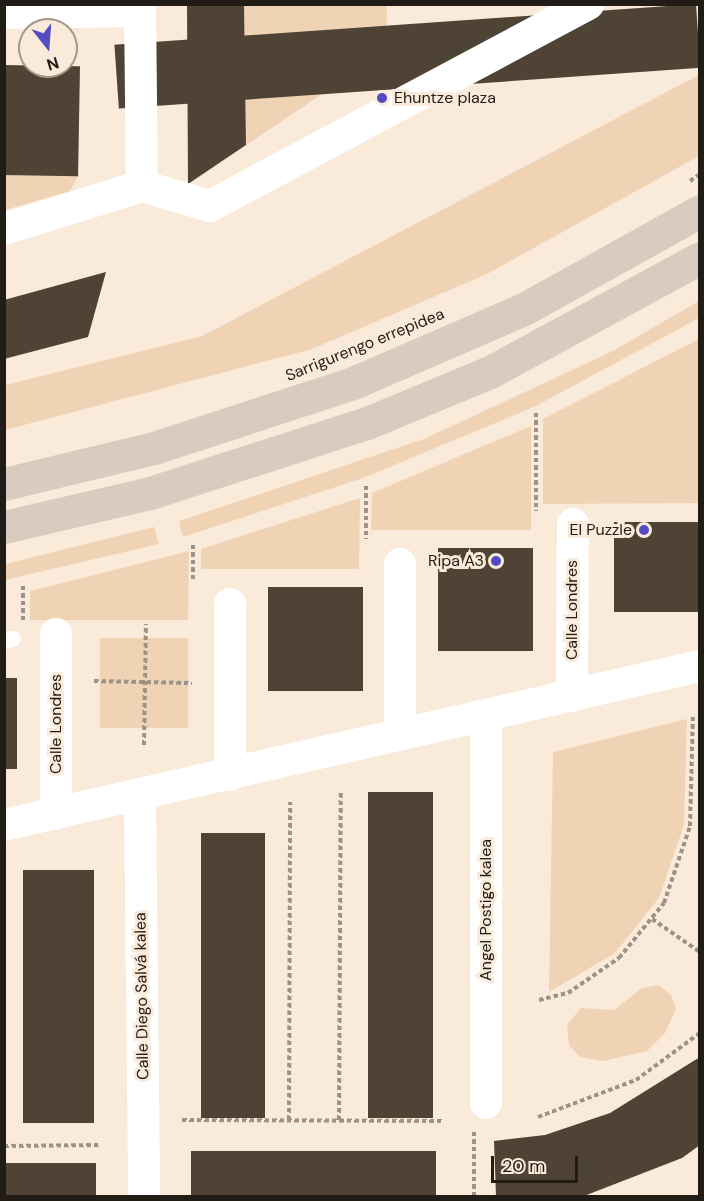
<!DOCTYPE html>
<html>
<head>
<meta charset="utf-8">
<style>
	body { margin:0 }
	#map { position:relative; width:704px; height:1201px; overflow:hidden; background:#f9eada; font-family:"DM Sans",sans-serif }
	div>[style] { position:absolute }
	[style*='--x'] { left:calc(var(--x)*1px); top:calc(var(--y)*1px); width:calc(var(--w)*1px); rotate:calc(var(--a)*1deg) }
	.green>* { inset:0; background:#efd3b4; transform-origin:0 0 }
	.building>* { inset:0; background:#4e4335; transform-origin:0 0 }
	.path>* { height:4px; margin-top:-2px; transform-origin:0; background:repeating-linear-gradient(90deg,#9c9286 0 4.5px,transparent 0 7.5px) }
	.lane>* { height:16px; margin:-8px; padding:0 8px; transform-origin:8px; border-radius:8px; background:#fff }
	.street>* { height:32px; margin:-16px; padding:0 16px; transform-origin:16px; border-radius:16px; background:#fff }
	.secondary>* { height:33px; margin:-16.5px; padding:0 16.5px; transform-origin:16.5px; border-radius:16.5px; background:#d7ccbf }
	.dots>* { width:16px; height:16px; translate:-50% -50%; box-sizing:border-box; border:3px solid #f9eada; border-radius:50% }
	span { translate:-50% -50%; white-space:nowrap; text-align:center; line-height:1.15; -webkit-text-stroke:6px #f9eada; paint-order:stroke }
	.poi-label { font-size:16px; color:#211c16 }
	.left { translate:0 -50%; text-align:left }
	.right { translate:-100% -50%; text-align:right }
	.street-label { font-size:16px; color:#211c16 }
	.frame { position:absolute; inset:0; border:6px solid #211c16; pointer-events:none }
	.north { position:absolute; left:18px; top:18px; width:60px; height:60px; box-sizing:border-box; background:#f9eada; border:2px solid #a3988c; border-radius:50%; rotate:163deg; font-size:16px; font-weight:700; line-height:24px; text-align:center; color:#211c16 }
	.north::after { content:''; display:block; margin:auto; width:21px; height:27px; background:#554cc4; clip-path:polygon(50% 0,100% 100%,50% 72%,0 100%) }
	.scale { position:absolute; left:491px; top:1156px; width:87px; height:27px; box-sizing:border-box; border:3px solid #211c16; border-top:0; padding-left:8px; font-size:18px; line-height:21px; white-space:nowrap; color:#211c16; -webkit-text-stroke:4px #f9eada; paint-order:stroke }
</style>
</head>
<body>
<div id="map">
	<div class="green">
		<i style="clip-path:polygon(244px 5px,387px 5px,386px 51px,246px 145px)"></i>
		<i style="clip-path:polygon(699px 75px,699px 156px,487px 274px,312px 349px,5px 430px,5px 385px,202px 336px)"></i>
		<i style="clip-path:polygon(79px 174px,70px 191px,5px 210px,5px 175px)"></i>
		<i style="clip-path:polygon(699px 301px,699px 318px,534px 407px,363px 478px,183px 537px,179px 521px,424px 439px,613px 351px)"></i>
		<i style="clip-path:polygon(699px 339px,699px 503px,543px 504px,543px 419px)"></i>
		<i style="clip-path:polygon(531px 426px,531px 530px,371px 530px,372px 493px)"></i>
		<i style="clip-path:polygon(360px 498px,359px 569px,201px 569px,201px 549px)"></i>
		<i style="clip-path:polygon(154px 527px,159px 544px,5px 580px,5px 564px)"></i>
		<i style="clip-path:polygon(189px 551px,188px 620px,30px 620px,30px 591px)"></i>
		<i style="left:100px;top:638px;width:88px;height:90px"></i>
		<i style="clip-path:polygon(687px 719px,684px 825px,659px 898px,615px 953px,549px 992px,553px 752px)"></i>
		<i style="clip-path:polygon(659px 985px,671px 995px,676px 1009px,665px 1033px,647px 1051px,603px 1061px,580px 1057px,569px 1045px,567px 1025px,581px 1008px,614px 1010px,642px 988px)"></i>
	</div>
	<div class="building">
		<i style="clip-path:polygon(187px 4px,244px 4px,246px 145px,188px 184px)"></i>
		<i style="left:696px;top:4px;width:64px;height:583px;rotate:86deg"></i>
		<i style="left:4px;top:65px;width:76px;height:110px;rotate:1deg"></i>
		<i style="clip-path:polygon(106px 272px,88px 337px,4px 359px,4px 300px)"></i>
		<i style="left:614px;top:522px;width:86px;height:90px"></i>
		<i style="left:438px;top:548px;width:95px;height:103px"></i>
		<i style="left:363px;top:587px;width:104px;height:95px;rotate:90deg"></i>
		<i style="left:4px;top:678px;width:13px;height:91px"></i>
		<i style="left:368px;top:792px;width:65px;height:326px"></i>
		<i style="left:201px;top:833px;width:64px;height:285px"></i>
		<i style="left:23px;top:870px;width:71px;height:253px"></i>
		<i style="clip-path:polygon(700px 1057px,700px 1145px,682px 1158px,584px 1196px,496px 1196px,494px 1141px,545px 1135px,610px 1113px)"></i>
		<i style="left:191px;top:1151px;width:245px;height:45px"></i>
		<i style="left:4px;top:1163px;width:92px;height:33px"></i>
	</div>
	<div class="path">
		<i style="--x:690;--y:181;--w:12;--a:-35"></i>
		<i style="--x:536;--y:413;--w:98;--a:90"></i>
		<i style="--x:366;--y:486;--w:53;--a:90"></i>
		<i style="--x:193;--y:579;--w:37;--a:-90"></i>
		<i style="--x:23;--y:620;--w:35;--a:-90"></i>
		<i style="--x:94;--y:681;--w:98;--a:1.2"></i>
		<i style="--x:144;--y:745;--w:121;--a:-89.1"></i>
		<i style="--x:652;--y:919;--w:58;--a:34.5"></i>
		<i style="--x:539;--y:1000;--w:30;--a:-14"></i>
		<i style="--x:568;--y:993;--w:62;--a:-34.5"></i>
		<i style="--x:619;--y:958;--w:71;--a:-50.7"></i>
		<i style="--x:664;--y:903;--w:81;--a:-71.3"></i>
		<i style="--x:690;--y:826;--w:112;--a:-88.5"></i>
		<i style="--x:538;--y:1117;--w:105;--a:-20.7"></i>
		<i style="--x:636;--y:1080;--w:79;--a:-36.3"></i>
		<i style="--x:182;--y:1120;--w:262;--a:0.2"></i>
		<i style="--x:289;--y:1120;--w:318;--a:-89.8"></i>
		<i style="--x:339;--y:1120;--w:329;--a:-89.7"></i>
		<i style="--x:4;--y:1146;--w:96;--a:-0.6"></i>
		<i style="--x:474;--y:1196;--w:66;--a:-90"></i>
	</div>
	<div class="lane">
		<i style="--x:4;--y:641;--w:9;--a:-13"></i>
	</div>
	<div class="street">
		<i style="--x:140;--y:4;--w:182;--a:89.4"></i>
		<i style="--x:4;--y:13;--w:136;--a:-0.8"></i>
		<i style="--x:142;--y:186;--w:71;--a:16.4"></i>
		<i style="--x:210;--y:206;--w:429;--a:-28.1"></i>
		<i style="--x:4;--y:229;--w:145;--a:-17.3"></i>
		<i style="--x:56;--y:634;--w:180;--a:90"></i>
		<i style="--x:572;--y:696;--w:172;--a:-89.7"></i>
		<i style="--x:486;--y:717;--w:386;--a:90"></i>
		<i style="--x:400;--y:735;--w:171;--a:-90"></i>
		<i style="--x:230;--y:775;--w:171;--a:-90"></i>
		<i style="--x:140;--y:796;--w:400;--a:89.4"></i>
		<i style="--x:4;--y:825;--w:714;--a:-12.87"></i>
	</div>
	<div class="secondary">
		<i style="--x:4;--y:484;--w:154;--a:-13.5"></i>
		<i style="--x:154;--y:448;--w:209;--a:-18.1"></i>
		<i style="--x:353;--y:383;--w:186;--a:-23.4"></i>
		<i style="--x:524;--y:309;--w:201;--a:-29.1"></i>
		<i style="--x:4;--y:527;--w:150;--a:-13.1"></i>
		<i style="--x:150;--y:493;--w:228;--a:-17.9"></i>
		<i style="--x:367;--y:423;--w:133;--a:-22.5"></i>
		<i style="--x:490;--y:372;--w:239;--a:-28.5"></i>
	</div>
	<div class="dots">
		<i style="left:382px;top:98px;background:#554cc4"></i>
		<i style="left:644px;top:530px;background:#554cc4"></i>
		<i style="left:496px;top:561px;background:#554cc4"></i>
	</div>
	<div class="poi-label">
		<span class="left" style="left:394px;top:98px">Ehuntze plaza</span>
		<span class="right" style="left:632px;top:530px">El Puzzle</span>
		<span class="right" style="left:484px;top:561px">Ripa A3</span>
	</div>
	<div class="street-label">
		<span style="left:365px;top:345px;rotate:-22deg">Sarrigurengo errepidea</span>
		<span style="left:572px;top:610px;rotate:-90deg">Calle Londres</span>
		<span style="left:56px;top:724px;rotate:-90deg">Calle Londres</span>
		<span style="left:486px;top:910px;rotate:-90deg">Angel Postigo kalea</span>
		<span style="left:142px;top:996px;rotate:-91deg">Calle Diego Salvá kalea</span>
	</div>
	<div class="frame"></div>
	<div class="north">N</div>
	<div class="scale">20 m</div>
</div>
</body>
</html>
